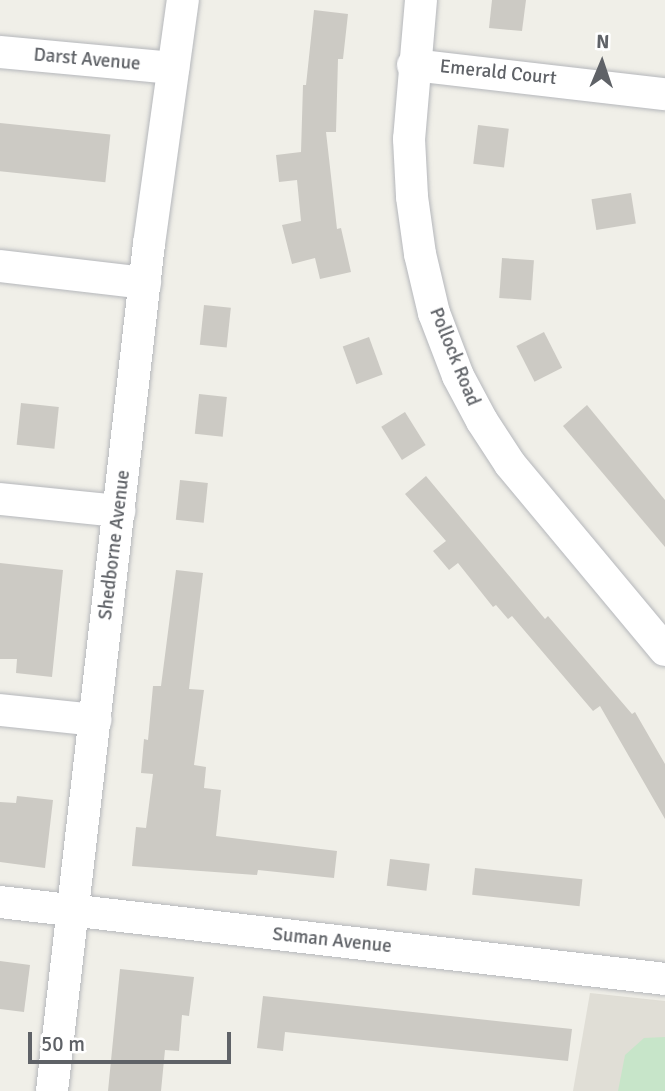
<!DOCTYPE html>
<html>
<head>
<meta charset="utf-8">
<style>
	body { margin:0 }
	#map { position:relative; width:665px; height:1091px; overflow:hidden; background:#f0efe8; font-family:Signika,sans-serif }
	div>[style] { position:absolute }
	[style*='--x'] { left:calc(var(--x)*1px); top:calc(var(--y)*1px); width:calc(var(--w)*1px); rotate:calc(var(--a)*1deg) }
	.education>* { inset:0; background:#e0ded6 }
	.green>* { inset:0; background:#c7e5c9 }
	.building>* { inset:0; background:#cccac4; transform-origin:0 0 }
	.roads { filter:drop-shadow(0 0 2px #b5b7bb) drop-shadow(0 0 2px #b5b7bb) }
	.minor>* { height:32px; margin:-16px; padding:0 16px; transform-origin:16px; border-radius:16px; background:#fff }
	span { translate:-50% -50%; white-space:nowrap; text-align:center; line-height:1.15; -webkit-text-stroke:5px #fff; paint-order:stroke }
	.street-label { font-size:19px; color:#5f6267 }
	.north { position:absolute; left:567px; top:28px; width:70px; height:70px; -webkit-text-stroke:5px #fff; paint-order:stroke; rotate:2deg; font-size:19px; font-weight:700; line-height:28px; text-align:center; color:#5f6267 }
	.north::after { content:''; display:block; margin:auto; width:24px; height:32px; background:#5f6267; clip-path:polygon(50% 0,100% 100%,50% 72%,0 100%) }
	.scale { position:absolute; left:28px; top:1032px; width:203px; height:32px; box-sizing:border-box; border:4px solid #5f6267; border-top:0; padding-left:9px; font-size:21px; line-height:24px; white-space:nowrap; color:#5f6267; -webkit-text-stroke:5px #fff; paint-order:stroke }
</style>
</head>
<body>
<div id="map">
	<div class="education">
		<i style="clip-path:polygon(590px 993px,665px 1001px,665px 1091px,573px 1091px)"></i>
	</div>
	<div class="green">
		<i style="clip-path:polygon(665px 1037px,665px 1091px,618px 1091px,625px 1055px,644px 1038px)"></i>
	</div>
	<div class="building">
		<i style="clip-path:polygon(492px 0,526px 0,522px 31px,489px 28px)"></i>
		<i style="clip-path:polygon(314px 10px,348px 14px,343px 59px,338px 59px,336px 132px,326px 132px,337px 229px,341px 228px,351px 272px,320px 279px,315px 258px,292px 264px,282px 225px,301px 221px,297px 180px,279px 182px,276px 155px,301px 152px,303px 85px,306px 85px)"></i>
		<i style="left:0;top:123px;width:111px;height:48px;rotate:6deg"></i>
		<i style="left:478px;top:125px;width:31px;height:39px;rotate:7deg"></i>
		<i style="left:631px;top:193px;width:31px;height:40px;rotate:81deg"></i>
		<i style="left:502px;top:258px;width:32px;height:40px;rotate:4deg"></i>
		<i style="left:204px;top:305px;width:27px;height:40px;rotate:6deg"></i>
		<i style="left:544px;top:332px;width:40px;height:31px;rotate:63deg"></i>
		<i style="left:369px;top:337px;width:40px;height:28px;rotate:70deg"></i>
		<i style="left:199px;top:394px;width:28px;height:40px;rotate:6deg"></i>
		<i style="left:21px;top:403px;width:38px;height:42px;rotate:6deg"></i>
		<i style="clip-path:polygon(587px 405px,665px 500px,665px 547px,563px 426px)"></i>
		<i style="left:405px;top:412px;width:39px;height:28px;rotate:58deg"></i>
		<i style="clip-path:polygon(426px 476px,545px 619px,548px 616px,632px 714px,635px 712px,665px 764px,665px 819px,600px 706px,593px 711px,512px 616px,508px 619px,496px 605px,493px 607px,458px 563px,449px 570px,433px 551px,446px 541px,405px 494px)"></i>
		<i style="left:180px;top:480px;width:28px;height:40px;rotate:6deg"></i>
		<i style="clip-path:polygon(0 563px,63px 570px,52px 677px,16px 673px,17px 659px,0 659px)"></i>
		<i style="clip-path:polygon(176px 570px,203px 573px,189px 689px,204px 690px,194px 765px,206px 767px,204px 788px,221px 790px,216px 836px,337px 851px,334px 878px,258px 870px,257px 875px,132px 866px,136px 827px,146px 828px,153px 774px,141px 773px,144px 739px,148px 740px,153px 686px,161px 686px)"></i>
		<i style="clip-path:polygon(17px 796px,53px 800px,45px 868px,0 862px,0 802px,16px 803px)"></i>
		<i style="left:390px;top:859px;width:40px;height:27px;rotate:7deg"></i>
		<i style="left:475px;top:868px;width:108px;height:27px;rotate:6deg"></i>
		<i style="clip-path:polygon(0 961px,30px 965px,24px 1012px,0 1009px)"></i>
		<i style="clip-path:polygon(120px 969px,194px 977px,189px 1016px,182px 1015px,179px 1051px,165px 1050px,161px 1091px,108px 1091px)"></i>
		<i style="clip-path:polygon(263px 996px,572px 1029px,568px 1061px,285px 1032px,283px 1051px,257px 1048px)"></i>
	</div>
	<div class="roads">
		<div class="minor">
			<i style="--x:421;--y:0;--w:140;--a:94.9"></i>
			<i style="--x:409;--y:139;--w:58;--a:87"></i>
			<i style="--x:412;--y:197;--w:58;--a:82"></i>
			<i style="--x:420;--y:254;--w:61;--a:76.7"></i>
			<i style="--x:434;--y:313;--w:67;--a:69.1"></i>
			<i style="--x:458;--y:376;--w:51;--a:61.9"></i>
			<i style="--x:482;--y:421;--w:51;--a:56.9"></i>
			<i style="--x:510;--y:464;--w:242;--a:50.2"></i>
			<i style="--x:0;--y:52;--w:174;--a:5.3"></i>
			<i style="--x:413;--y:65;--w:254;--a:6.6"></i>
			<i style="--x:0;--y:266;--w:146;--a:6.7"></i>
			<i style="--x:0;--y:499;--w:120;--a:5.8"></i>
			<i style="--x:0;--y:710;--w:96;--a:6"></i>
			<i style="--x:0;--y:902;--w:669;--a:6.6"></i>
			<i style="--x:52;--y:1091;--w:853;--a:-83.47"></i>
			<i style="--x:149;--y:244;--w:246;--a:-82.1"></i>
		</div>
	</div>
	<div class="street-label">
		<span style="left:87px;top:60px;rotate:5deg">Darst Avenue</span>
		<span style="left:498px;top:73px;rotate:6deg">Emerald Court</span>
		<span style="left:454px;top:357px;rotate:68deg">Pollock Road</span>
		<span style="left:115px;top:545px;rotate:-83deg">Shedborne Avenue</span>
		<span style="left:332px;top:941px;rotate:6deg">Suman Avenue</span>
	</div>
	<div class="north">N</div>
	<div class="scale">50 m</div>
</div>
</body>
</html>
